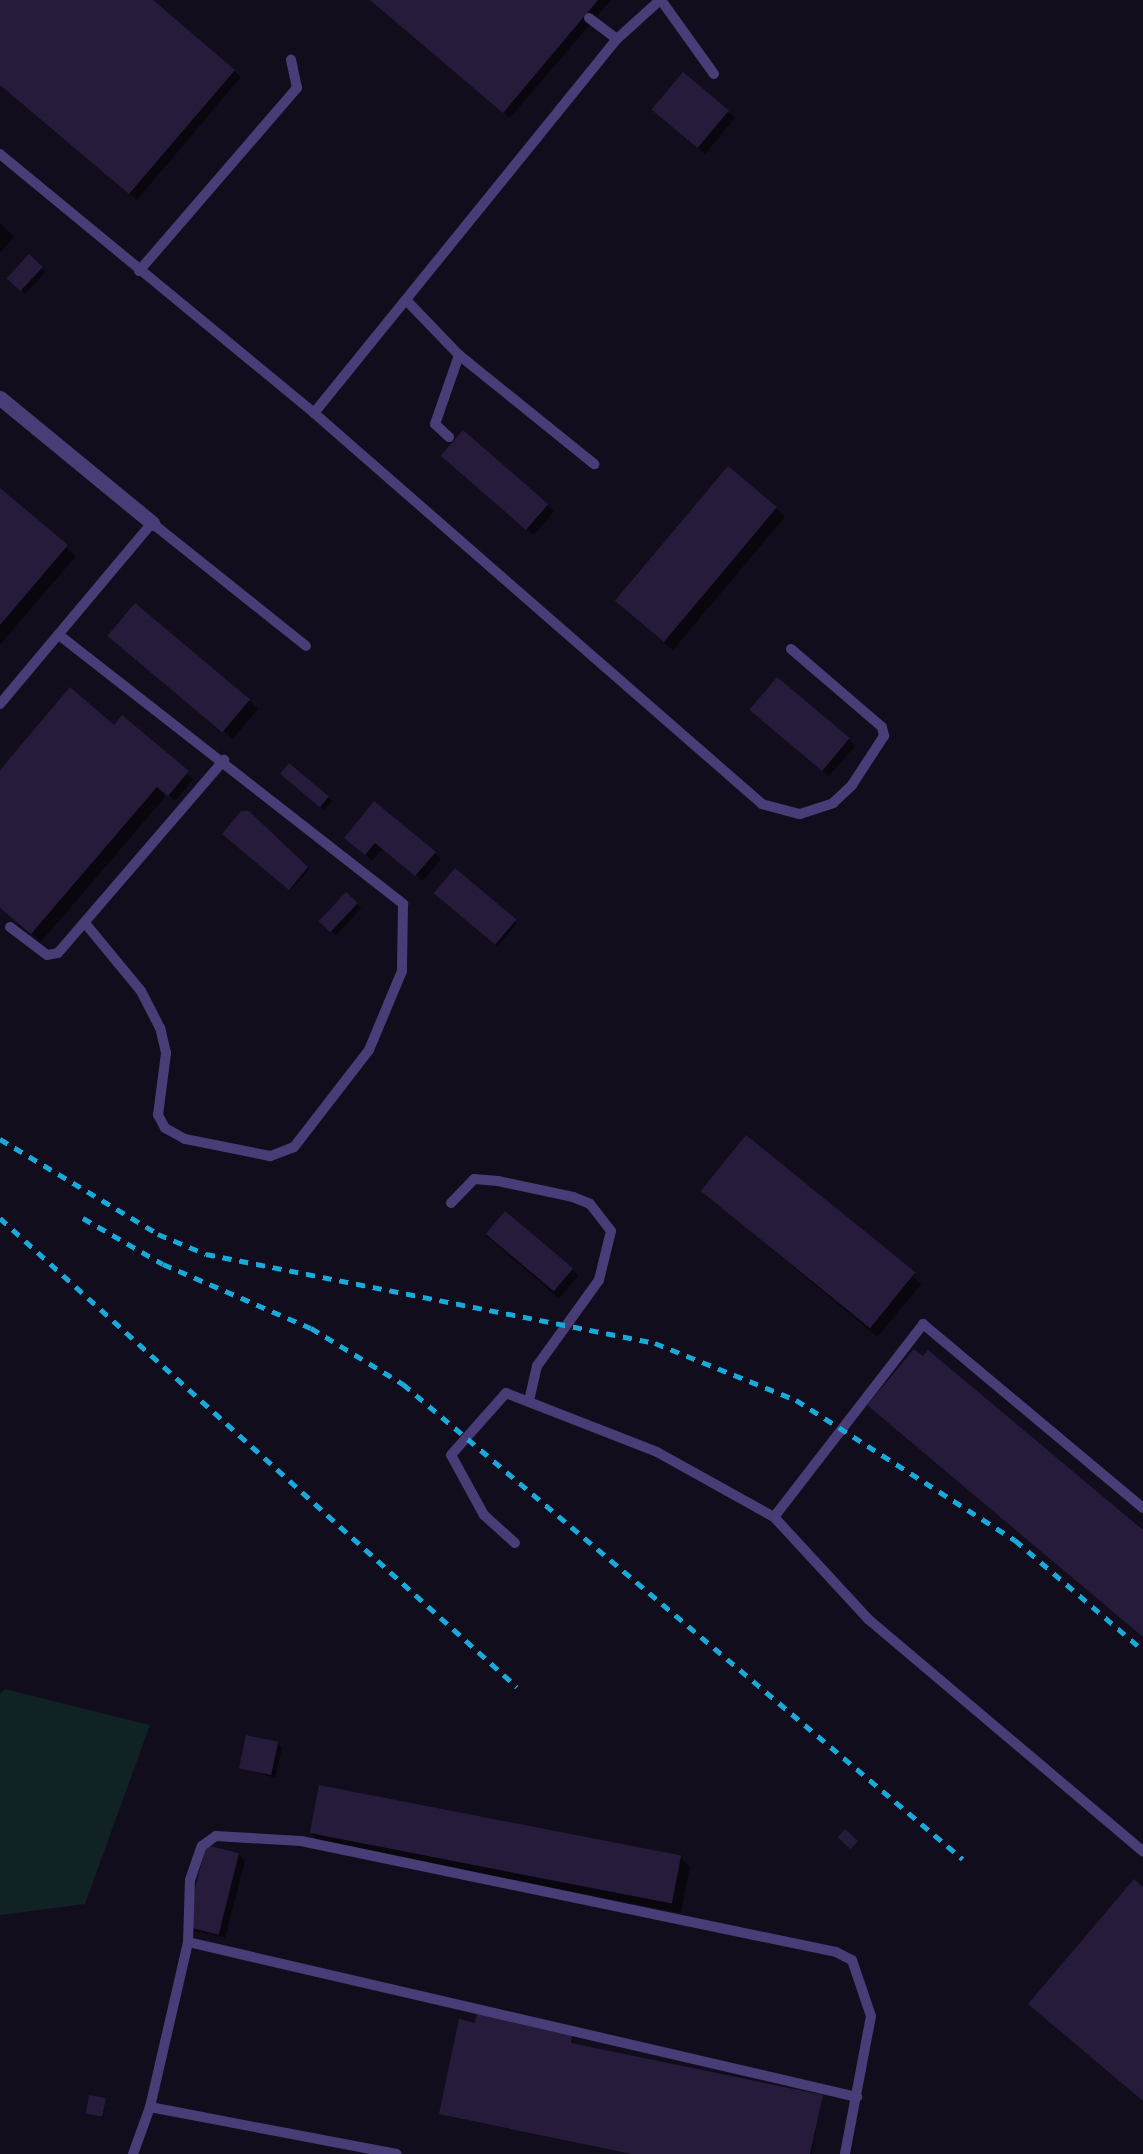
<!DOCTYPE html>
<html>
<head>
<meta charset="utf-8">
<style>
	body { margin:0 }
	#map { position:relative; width:1143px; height:2154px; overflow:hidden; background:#120d1c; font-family:Helvetica,sans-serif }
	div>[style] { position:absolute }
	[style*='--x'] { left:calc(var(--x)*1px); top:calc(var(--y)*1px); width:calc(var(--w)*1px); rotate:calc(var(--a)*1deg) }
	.green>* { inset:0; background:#112225 }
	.shadow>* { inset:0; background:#0007; transform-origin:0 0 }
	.building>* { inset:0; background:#261b3a; transform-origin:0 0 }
	.lane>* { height:10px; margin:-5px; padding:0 5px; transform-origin:5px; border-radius:5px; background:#483d76 }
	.street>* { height:15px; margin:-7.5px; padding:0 7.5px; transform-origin:7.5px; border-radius:7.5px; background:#483d76 }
	.rail>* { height:4.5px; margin-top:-2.25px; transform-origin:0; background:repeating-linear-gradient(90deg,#17aadb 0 9px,transparent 0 17px) }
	span { translate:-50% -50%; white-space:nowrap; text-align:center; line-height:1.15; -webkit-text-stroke:4.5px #120d1c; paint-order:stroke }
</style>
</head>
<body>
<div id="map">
	<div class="green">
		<i style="clip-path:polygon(5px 1689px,150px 1725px,85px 1904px,0 1915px,0 1694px)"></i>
	</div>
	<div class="shadow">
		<i style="clip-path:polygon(0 0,150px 0,241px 77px,137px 200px,0 84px)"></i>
		<i style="clip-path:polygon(371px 0,611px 0,510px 118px)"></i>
		<i style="clip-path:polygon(683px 74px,735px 118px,705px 154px,660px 116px)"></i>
		<i style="clip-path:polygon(0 223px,14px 237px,0 253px)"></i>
		<i style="left:29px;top:256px;width:23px;height:30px;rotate:43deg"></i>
		<i style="clip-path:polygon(449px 463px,547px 505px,554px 511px,534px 535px)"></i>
		<i style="clip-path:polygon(0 490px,76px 556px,0 645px)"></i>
		<i style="clip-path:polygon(776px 508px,785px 517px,673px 650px,626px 610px)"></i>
		<i style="clip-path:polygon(119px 644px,249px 700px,258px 709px,233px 739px)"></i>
		<i style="clip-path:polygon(758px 716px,849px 739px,855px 746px,829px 776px)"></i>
		<i style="clip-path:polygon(114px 727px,194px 779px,175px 801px,160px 788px,165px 797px,41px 942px,0 907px,0 772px)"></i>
		<i style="clip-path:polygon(286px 778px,328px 797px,332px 801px,324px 810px)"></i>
		<i style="clip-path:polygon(249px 813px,309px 869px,291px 890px,224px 834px)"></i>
		<i style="clip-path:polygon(346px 838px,435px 853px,441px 859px,423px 881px,383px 848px,372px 861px)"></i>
		<i style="left:455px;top:870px;width:82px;height:30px;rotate:41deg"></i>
		<i style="left:346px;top:894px;width:21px;height:37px;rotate:43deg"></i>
		<i style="left:746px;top:1137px;width:229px;height:69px;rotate:40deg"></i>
		<i style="left:506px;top:1213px;width:96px;height:30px;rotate:41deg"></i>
		<i style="clip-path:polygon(277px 1743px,282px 1748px,275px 1778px,241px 1768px)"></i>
		<i style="clip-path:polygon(311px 1833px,681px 1858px,690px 1867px,681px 1913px,320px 1842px)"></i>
		<i style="clip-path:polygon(239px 1854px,245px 1861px,225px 1938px,194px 1931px,189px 1926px)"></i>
		<i style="clip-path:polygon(575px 2030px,572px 2045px,822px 2096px,812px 2154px,628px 2154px,441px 2114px)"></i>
		<i style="clip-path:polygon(105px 2099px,104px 2118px,87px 2113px)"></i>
	</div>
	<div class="building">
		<i style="clip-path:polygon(0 0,153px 0,235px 70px,129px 194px,0 85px)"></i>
		<i style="clip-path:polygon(370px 0,598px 0,503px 113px)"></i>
		<i style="left:683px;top:72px;width:60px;height:49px;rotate:40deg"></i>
		<i style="left:29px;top:254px;width:19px;height:33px;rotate:43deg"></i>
		<i style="left:463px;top:430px;width:113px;height:34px;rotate:41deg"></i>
		<i style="left:728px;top:466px;width:64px;height:176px;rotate:40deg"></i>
		<i style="clip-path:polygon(0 488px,68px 545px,0 625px)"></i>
		<i style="left:135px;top:603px;width:150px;height:43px;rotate:40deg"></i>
		<i style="left:777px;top:677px;width:95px;height:43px;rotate:40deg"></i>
		<i style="clip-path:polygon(70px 687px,114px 725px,122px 715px,189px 771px,168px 796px,157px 787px,31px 934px,0 908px,0 770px)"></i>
		<i style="left:289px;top:763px;width:52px;height:14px;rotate:40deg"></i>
		<i style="clip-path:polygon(374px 801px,436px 852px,415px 876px,375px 843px,365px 855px,344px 838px)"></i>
		<i style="clip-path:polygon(241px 811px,249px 811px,308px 867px,289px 890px,222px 834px)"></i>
		<i style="left:455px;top:868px;width:80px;height:33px;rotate:40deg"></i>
		<i style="left:346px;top:892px;width:16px;height:40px;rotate:43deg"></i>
		<i style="left:746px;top:1135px;width:218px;height:72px;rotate:39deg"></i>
		<i style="left:505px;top:1211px;width:89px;height:30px;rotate:40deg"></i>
		<i style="clip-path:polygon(914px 1349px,923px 1356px,928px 1350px,1143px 1530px,1143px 1637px,867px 1405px)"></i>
		<i style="left:246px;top:1735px;width:33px;height:34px;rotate:12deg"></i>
		<i style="left:319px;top:1785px;width:369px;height:49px;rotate:11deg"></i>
		<i style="left:845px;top:1829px;width:18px;height:11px;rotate:43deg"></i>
		<i style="left:206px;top:1845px;width:34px;height:84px;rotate:14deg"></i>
		<i style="clip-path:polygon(1134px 1879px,1143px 1887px,1143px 2101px,1028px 2004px)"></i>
		<i style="clip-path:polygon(478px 2007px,574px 2027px,571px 2043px,823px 2095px,810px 2154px,631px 2154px,439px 2114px,459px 2019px,475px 2023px)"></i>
		<i style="left:89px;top:2095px;width:17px;height:19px;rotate:10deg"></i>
	</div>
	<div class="lane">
		<i style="--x:661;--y:0;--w:91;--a:54.4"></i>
		<i style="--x:589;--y:18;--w:35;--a:37"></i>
		<i style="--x:0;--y:154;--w:407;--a:39.5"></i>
		<i style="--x:314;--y:413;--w:595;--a:41.11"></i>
		<i style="--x:762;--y:804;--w:39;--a:15"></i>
		<i style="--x:800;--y:814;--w:35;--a:-18"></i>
		<i style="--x:833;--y:803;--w:26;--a:-43"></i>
		<i style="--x:852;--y:785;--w:59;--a:-56.9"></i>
		<i style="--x:884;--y:736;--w:9;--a:-103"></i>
		<i style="--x:882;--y:727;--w:120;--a:-139.4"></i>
		<i style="--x:139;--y:271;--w:242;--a:-49.2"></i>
		<i style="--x:297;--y:88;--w:29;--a:-102"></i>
		<i style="--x:407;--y:301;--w:75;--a:46.1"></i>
		<i style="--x:459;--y:355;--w:174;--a:38.9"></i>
		<i style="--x:314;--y:413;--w:481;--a:-51"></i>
		<i style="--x:617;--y:39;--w:58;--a:-42.2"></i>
		<i style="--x:449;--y:437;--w:19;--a:-137"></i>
		<i style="--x:435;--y:424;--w:73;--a:-70.8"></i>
		<i style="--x:59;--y:635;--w:437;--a:38"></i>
		<i style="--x:403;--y:904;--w:67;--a:90.9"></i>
		<i style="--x:402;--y:971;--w:86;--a:112.7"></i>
		<i style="--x:369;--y:1050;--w:123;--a:127.7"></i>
		<i style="--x:294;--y:1147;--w:26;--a:159"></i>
		<i style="--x:270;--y:1156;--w:87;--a:-168.7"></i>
		<i style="--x:185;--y:1139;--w:23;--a:-151"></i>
		<i style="--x:165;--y:1128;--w:15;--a:-118"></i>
		<i style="--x:158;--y:1115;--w:63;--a:-82.6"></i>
		<i style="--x:166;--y:1053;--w:26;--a:-103"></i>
		<i style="--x:160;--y:1028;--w:42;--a:-117.2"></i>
		<i style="--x:141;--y:991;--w:88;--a:-129.5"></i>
		<i style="--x:0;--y:704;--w:236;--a:-50"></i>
		<i style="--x:152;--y:523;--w:197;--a:38.6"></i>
		<i style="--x:10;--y:927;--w:46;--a:37.1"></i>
		<i style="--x:47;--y:955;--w:11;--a:-10"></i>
		<i style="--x:58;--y:953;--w:255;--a:-49.3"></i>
		<i style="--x:451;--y:1203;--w:33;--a:-46"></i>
		<i style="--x:474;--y:1179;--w:24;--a:5"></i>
		<i style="--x:498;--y:1181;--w:77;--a:12"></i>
		<i style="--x:573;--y:1197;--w:18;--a:22"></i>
		<i style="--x:590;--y:1204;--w:34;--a:52"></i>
		<i style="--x:611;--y:1231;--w:50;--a:103.8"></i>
		<i style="--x:599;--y:1280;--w:106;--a:125.8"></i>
		<i style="--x:537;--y:1366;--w:36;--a:103"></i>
		<i style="--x:774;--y:1517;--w:244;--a:-52.3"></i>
		<i style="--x:923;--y:1324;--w:287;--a:39.9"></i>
		<i style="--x:515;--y:1543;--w:42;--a:-137.9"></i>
		<i style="--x:484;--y:1515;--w:68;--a:-118.8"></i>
		<i style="--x:451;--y:1455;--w:83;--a:-48.4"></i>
		<i style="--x:506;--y:1393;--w:162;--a:21.3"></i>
		<i style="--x:657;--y:1452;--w:134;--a:29.1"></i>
		<i style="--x:774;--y:1517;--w:139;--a:47.3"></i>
		<i style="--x:868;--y:1619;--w:360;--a:40.2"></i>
		<i style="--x:188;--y:1942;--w:687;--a:13.04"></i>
		<i style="--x:150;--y:2107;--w:251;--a:10.8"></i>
		<i style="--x:133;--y:2154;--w:50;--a:-70.1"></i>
		<i style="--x:150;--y:2107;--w:169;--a:-77"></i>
		<i style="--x:188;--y:1942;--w:62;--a:-88.2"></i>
		<i style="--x:190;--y:1880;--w:36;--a:-71"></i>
		<i style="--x:202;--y:1846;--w:17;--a:-36"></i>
		<i style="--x:216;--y:1836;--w:85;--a:3.4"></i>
		<i style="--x:301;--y:1841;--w:546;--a:11.72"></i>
		<i style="--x:836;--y:1952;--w:18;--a:27"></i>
		<i style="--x:852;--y:1960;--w:59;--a:71.3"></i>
		<i style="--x:871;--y:2016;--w:140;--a:100.7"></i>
	</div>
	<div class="street">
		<i style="--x:0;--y:398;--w:197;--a:39.4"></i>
	</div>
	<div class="rail">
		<i style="--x:0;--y:1139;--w:184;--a:31"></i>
		<i style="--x:158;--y:1234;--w:52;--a:22.6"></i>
		<i style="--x:206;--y:1254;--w:458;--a:11.2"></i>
		<i style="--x:655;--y:1343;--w:152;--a:22"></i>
		<i style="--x:796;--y:1400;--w:260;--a:32.6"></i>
		<i style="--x:1015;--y:1540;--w:169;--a:40.7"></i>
		<i style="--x:0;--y:1218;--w:698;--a:42.21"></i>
		<i style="--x:83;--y:1218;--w:92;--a:29.9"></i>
		<i style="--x:163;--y:1264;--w:161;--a:23.4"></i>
		<i style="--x:311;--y:1328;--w:108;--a:31.3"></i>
		<i style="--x:403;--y:1384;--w:734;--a:40.31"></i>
	</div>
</div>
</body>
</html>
